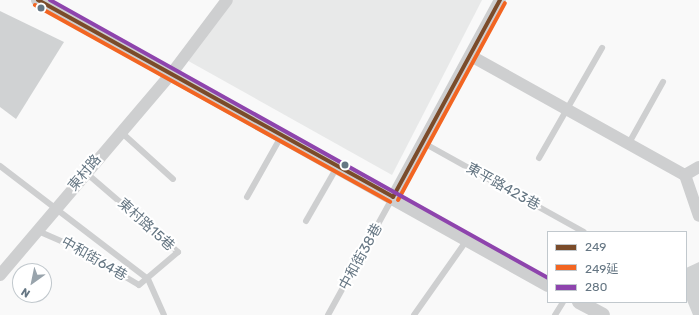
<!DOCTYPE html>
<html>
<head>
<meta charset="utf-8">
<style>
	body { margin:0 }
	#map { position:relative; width:699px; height:315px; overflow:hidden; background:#f9f9f9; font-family:Rubik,"Noto Sans TC",sans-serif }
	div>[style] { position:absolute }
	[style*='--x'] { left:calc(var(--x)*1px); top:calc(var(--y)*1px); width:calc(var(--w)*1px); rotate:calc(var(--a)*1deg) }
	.built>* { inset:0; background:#e8e9e9 }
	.building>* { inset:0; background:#d0d2d3 }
	.service>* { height:6px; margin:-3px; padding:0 3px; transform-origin:3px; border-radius:3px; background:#cecfd0 }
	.minor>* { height:12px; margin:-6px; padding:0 6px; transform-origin:6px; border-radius:6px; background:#cecfd0 }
	.tertiary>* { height:14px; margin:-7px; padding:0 7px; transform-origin:7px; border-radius:7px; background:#cecfd0 }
	.bus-1>* { height:4px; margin:-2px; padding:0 2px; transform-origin:2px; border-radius:2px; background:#7a4b2a }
	.bus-2>* { height:4px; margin:-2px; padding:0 2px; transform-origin:2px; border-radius:2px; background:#f26522 }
	.bus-3>* { height:4px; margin:-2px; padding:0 2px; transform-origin:2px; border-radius:2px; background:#8e44ad }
	.dots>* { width:11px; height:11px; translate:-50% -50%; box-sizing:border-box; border:2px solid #fff; border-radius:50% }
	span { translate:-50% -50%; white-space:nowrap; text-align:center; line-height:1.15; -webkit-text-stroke:4px #fff; paint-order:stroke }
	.street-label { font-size:14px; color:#657683 }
	.legend { position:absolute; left:547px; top:231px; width:140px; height:72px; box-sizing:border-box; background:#fff; border:1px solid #c1c8cd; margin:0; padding:5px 7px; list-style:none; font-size:12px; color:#657683 }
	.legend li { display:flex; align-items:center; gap:8px; height:20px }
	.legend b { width:20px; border:1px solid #c1c8cd }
	.north { position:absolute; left:12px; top:263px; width:40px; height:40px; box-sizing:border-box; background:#fff; border:1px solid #c1c8cd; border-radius:50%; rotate:213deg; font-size:11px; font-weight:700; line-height:16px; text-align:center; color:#657683 }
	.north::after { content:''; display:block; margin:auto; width:14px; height:18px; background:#99a4ac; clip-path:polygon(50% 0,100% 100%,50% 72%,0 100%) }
</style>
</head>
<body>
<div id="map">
	<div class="built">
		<i style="clip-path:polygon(226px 0,482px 0,392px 175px,183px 58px)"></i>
	</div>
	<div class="building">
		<i style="clip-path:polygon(0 11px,64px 42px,16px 119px,0 107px)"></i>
		<i style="clip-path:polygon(699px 262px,699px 315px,693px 315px,686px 298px,686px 268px)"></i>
	</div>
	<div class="service">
		<i style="--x:121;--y:132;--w:70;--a:42.1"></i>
		<i style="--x:422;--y:142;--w:185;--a:29.1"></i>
		<i style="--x:629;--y:143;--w:70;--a:-60.9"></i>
		<i style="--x:539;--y:158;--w:127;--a:-60.2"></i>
		<i style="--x:0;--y:166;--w:186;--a:37.4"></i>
		<i style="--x:148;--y:279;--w:39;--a:66"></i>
		<i style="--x:247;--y:197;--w:71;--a:-60.6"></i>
		<i style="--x:306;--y:221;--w:62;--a:-60.1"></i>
		<i style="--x:38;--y:231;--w:40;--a:23.4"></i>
		<i style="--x:75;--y:247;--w:74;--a:30.7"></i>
		<i style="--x:139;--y:285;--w:51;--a:-40.2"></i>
		<i style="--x:178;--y:252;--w:121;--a:-139.3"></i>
		<i style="--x:328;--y:315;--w:135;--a:-61.2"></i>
		<i style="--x:414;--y:315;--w:92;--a:-54.8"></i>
		<i style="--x:555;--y:315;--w:15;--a:-58"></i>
	</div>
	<div class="minor">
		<i style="--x:471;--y:56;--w:245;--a:29.1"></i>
		<i style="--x:685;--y:175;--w:43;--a:71.1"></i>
		<i style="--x:685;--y:175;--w:16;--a:-30"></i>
		<i style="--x:393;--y:197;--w:224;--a:-61.5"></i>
		<i style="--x:0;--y:275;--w:265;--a:-49.6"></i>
		<i style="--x:172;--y:73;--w:91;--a:-53"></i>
	</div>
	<div class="tertiary">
		<i style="--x:38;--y:0;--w:584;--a:29.2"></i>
		<i style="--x:579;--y:302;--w:27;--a:28"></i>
	</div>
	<div class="bus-1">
		<i style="--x:38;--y:0;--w:406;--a:29"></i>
		<i style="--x:393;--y:197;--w:224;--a:-61.5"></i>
	</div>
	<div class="bus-2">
		<i style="--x:35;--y:5;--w:406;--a:29"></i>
		<i style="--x:398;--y:200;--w:224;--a:-61.5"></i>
	</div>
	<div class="bus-3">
		<i style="--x:50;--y:0;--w:570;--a:29.17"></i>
	</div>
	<div class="dots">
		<i style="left:41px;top:8px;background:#657683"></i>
		<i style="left:345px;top:165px;background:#657683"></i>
	</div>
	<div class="street-label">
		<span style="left:85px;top:173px;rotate:-50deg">東村路</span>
		<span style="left:503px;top:187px;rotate:29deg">東平路423巷</span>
		<span style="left:146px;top:225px;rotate:42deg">東村路15巷</span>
		<span style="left:361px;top:257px;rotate:-61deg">中和街38巷</span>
		<span style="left:94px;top:259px;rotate:30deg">中和街64巷</span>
	</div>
	<ul class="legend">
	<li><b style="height:5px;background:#7a4b2a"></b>249</li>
	<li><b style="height:5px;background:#f26522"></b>249延</li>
	<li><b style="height:5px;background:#8e44ad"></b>280</li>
	</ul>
	<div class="north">N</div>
</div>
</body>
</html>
